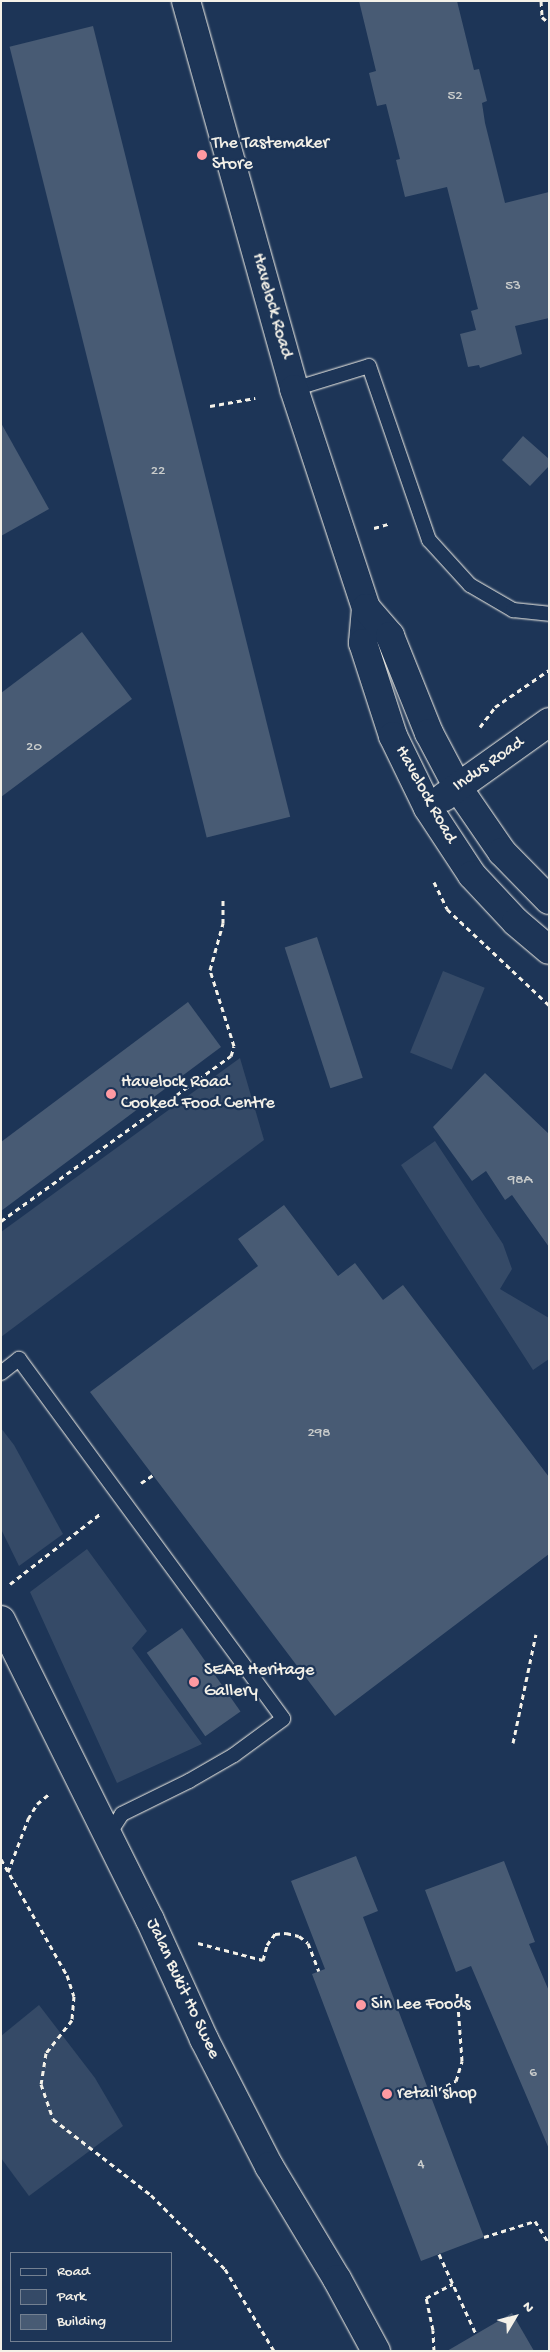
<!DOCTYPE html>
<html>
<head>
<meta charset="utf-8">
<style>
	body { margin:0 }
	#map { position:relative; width:550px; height:2352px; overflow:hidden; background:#1d3557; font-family:"Gochi Hand",sans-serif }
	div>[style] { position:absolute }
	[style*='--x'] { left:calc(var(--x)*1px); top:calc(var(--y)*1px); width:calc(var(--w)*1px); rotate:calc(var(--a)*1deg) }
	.green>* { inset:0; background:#354a67; transform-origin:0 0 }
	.building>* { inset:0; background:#485b74; transform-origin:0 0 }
	.path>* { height:3px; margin-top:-1.5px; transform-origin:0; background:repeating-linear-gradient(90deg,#f4f1e8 0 5px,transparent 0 9px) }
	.roads { filter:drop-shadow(0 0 1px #f4f1e8) drop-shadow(0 0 1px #f4f1e8) }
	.service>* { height:14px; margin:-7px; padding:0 7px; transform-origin:7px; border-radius:7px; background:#1d3557 }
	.minor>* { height:28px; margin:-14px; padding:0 14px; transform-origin:14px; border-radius:14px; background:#1d3557 }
	.dots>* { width:14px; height:14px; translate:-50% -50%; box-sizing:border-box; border:2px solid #1d3557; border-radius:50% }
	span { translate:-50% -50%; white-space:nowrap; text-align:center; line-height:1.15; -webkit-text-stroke:4.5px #1d3557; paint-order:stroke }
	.number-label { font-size:15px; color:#c9cccb }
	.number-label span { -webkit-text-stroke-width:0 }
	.poi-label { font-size:18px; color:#f4f1e8 }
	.left { translate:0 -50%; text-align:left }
	.street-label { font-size:18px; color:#f4f1e8 }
	.frame { position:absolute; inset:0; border:2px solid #f4f1e8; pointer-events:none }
	.legend { position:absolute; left:10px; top:2252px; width:162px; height:90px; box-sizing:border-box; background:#1d3557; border:1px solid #738091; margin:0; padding:6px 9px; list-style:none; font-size:15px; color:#f4f1e8 }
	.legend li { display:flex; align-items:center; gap:10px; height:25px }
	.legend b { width:25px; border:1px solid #738091 }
	.north { position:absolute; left:490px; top:2292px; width:50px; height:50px; -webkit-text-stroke:4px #1d3557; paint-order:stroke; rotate:53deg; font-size:14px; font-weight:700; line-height:20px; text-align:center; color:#f4f1e8 }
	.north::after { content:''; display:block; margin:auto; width:18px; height:22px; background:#f4f1e8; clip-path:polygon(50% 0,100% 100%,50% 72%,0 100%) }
</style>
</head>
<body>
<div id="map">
	<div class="green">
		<i style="left:443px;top:971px;width:45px;height:88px;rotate:22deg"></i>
		<i style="clip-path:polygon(240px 1058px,264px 1140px,1px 1337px,1px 1232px)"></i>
		<i style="clip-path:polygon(435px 1141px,503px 1244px,512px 1269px,500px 1289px,549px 1318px,549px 1359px,533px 1370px,401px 1165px)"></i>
		<i style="clip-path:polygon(1px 1428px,14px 1445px,63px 1534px,19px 1566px,1px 1529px)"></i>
		<i style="clip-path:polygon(87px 1549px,147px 1631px,132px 1648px,202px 1744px,117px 1783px,30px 1592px)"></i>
		<i style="clip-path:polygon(39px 2005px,95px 2078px,123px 2126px,29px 2196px,1px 2158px,1px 2036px)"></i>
	</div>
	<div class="building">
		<i style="clip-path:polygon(359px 1px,457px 1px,474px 70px,479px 69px,487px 101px,482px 103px,485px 123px,505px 203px,549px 192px,549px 318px,515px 326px,522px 354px,480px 368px,479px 365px,468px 367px,460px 334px,476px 330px,471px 311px,478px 309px,447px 187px,405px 197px,396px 160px,400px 159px,386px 104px,377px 106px,369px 73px,376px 71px)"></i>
		<i style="left:93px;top:26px;width:815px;height:86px;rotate:76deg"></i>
		<i style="clip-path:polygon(1px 423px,49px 509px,1px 536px)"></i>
		<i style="clip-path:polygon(523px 436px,549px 459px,549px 466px,530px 486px,502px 460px)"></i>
		<i style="clip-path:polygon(82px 632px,132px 699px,1px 797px,1px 693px)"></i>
		<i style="left:317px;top:937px;width:148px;height:34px;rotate:72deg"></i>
		<i style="clip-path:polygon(188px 1002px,221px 1047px,1px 1211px,1px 1142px)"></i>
		<i style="clip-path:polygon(485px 1073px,549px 1134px,549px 1247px,512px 1195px,505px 1200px,486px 1171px,472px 1181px,433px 1127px)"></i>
		<i style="clip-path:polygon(284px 1205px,338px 1276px,355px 1263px,383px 1300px,403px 1285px,549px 1477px,549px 1554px,335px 1716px,90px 1392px,258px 1266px,238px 1239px)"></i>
		<i style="left:182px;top:1628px;width:102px;height:43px;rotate:55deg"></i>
		<i style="clip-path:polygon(356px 1856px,378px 1911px,363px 1917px,484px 2237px,421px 2261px,312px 1974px,325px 1969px,291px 1881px)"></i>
		<i style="clip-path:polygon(504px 1861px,535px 1942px,529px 1944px,549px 1991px,549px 2149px,471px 1966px,456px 1972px,425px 1890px)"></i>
		<i style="clip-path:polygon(512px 2313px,534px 2351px,447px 2351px)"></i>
	</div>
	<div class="path">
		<i style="--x:541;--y:1;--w:16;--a:86"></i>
		<i style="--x:542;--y:17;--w:9;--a:41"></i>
		<i style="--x:210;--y:406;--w:46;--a:-10.1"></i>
		<i style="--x:374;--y:528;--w:15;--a:-16"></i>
		<i style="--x:480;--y:727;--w:25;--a:-53"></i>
		<i style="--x:495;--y:707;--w:65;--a:-34.4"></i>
		<i style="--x:434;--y:882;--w:30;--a:64"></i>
		<i style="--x:447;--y:909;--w:140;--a:43.3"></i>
		<i style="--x:1;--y:1221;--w:283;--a:-35.7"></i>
		<i style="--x:231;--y:1056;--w:10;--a:-73"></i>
		<i style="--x:234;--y:1046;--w:80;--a:-107.5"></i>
		<i style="--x:210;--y:970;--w:49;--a:-74.5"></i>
		<i style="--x:223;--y:923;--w:25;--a:-90"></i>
		<i style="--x:141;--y:1483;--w:14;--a:-34"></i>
		<i style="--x:10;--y:1584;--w:114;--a:-37.9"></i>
		<i style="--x:513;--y:1743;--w:111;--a:-78.1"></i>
		<i style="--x:1;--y:1859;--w:133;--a:60.4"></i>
		<i style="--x:67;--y:1975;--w:22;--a:72"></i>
		<i style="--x:74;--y:1996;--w:24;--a:95"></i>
		<i style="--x:72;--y:2020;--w:42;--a:128.2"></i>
		<i style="--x:46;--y:2053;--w:31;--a:99"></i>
		<i style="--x:41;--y:2084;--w:37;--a:71"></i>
		<i style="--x:53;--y:2119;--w:124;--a:37.8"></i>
		<i style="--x:151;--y:2195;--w:105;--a:45"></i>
		<i style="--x:225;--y:2269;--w:96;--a:59.1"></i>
		<i style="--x:8;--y:1872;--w:57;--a:-69.3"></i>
		<i style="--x:28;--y:1819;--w:17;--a:-59"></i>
		<i style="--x:37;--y:1804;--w:17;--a:-40"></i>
		<i style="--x:198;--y:1943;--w:67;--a:14.7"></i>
		<i style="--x:263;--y:1960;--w:16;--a:-75"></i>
		<i style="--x:267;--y:1945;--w:14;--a:-54"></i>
		<i style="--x:275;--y:1934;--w:11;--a:-5"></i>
		<i style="--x:286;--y:1933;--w:13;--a:13"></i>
		<i style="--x:299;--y:1936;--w:11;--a:38"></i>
		<i style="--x:308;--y:1943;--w:30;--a:69"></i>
		<i style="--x:430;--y:2094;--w:29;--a:-27"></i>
		<i style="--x:456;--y:2081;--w:21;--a:-73"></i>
		<i style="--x:462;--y:2061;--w:70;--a:-94.1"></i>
		<i style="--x:484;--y:2237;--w:53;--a:-17.4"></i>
		<i style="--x:535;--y:2221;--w:26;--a:58"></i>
		<i style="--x:439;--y:2254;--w:88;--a:65.2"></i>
		<i style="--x:434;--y:2351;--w:21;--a:-93"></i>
		<i style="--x:433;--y:2330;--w:33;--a:-102"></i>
		<i style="--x:426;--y:2298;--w:30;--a:-28"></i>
	</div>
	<div class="roads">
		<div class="service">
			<i style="--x:294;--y:389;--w:78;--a:-17"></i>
			<i style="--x:369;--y:366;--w:184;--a:71"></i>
			<i style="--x:429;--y:540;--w:61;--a:47.7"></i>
			<i style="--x:470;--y:585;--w:50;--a:30.2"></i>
			<i style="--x:513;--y:610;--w:36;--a:6"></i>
			<i style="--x:1;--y:1373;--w:23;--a:-38"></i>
			<i style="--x:19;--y:1359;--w:446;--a:53.7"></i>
			<i style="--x:283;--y:1719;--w:61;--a:143.7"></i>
			<i style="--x:234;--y:1755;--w:52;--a:150"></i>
			<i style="--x:189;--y:1781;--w:75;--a:153.8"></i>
			<i style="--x:122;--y:1814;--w:27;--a:123"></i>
		</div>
		<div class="minor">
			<i style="--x:186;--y:1;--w:403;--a:74.4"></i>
			<i style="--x:294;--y:389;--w:231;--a:71.8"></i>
			<i style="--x:366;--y:608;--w:35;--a:95"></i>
			<i style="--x:363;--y:643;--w:98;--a:72.1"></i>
			<i style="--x:393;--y:736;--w:80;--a:64.1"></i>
			<i style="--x:428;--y:808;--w:80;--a:56.7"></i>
			<i style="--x:472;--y:875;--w:64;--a:46.9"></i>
			<i style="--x:516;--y:922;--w:43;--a:40.3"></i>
			<i style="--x:366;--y:608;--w:37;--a:49"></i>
			<i style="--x:390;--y:636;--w:105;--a:68.1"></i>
			<i style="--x:429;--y:733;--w:62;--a:62.2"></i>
			<i style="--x:458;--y:788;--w:78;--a:55.5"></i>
			<i style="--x:502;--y:852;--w:67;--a:45.6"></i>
			<i style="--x:444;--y:797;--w:129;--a:-35.5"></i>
			<i style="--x:1;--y:1620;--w:335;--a:63.6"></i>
			<i style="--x:150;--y:1920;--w:131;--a:65.6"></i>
			<i style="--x:204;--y:2039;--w:143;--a:62.9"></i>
			<i style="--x:269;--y:2166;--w:132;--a:59"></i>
			<i style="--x:337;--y:2279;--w:82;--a:61.6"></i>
		</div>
	</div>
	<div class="dots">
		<i style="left:202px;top:155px;background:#ff9aa2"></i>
		<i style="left:111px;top:1094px;background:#ff9aa2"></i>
		<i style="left:194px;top:1682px;background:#ff9aa2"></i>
		<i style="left:361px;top:2005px;background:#ff9aa2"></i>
		<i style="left:387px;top:2094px;background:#ff9aa2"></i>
	</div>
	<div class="number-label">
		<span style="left:455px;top:97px">52</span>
		<span style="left:513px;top:287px">53</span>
		<span style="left:158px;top:472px">22</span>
		<span style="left:34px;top:748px">20</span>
		<span style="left:520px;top:1181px">98A</span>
		<span style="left:319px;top:1434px">298</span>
		<span style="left:533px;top:2074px">6</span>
		<span style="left:421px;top:2165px">4</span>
	</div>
	<div class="poi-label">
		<span class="left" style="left:212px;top:155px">The Tastemaker<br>Store</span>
		<span class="left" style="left:121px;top:1094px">Havelock Road<br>Cooked Food Centre</span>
		<span class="left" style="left:204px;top:1682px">SEAB Heritage<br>Gallery</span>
		<span class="left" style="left:371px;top:2005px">Sin Lee Foods</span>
		<span class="left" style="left:397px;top:2094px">retail shop</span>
	</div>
	<div class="street-label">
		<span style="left:271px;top:306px;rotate:74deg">Havelock Road</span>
		<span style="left:489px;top:765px;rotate:-35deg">Indus Road</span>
		<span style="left:425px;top:795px;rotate:61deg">Havelock Road</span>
		<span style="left:182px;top:1989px;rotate:65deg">Jalan Bukit Ho Swee</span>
	</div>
	<div class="frame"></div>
	<ul class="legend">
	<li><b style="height:6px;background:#1d3557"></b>Road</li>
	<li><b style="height:14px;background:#354a67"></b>Park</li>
	<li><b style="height:14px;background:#485b74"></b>Building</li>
	</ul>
	<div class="north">N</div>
</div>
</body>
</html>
